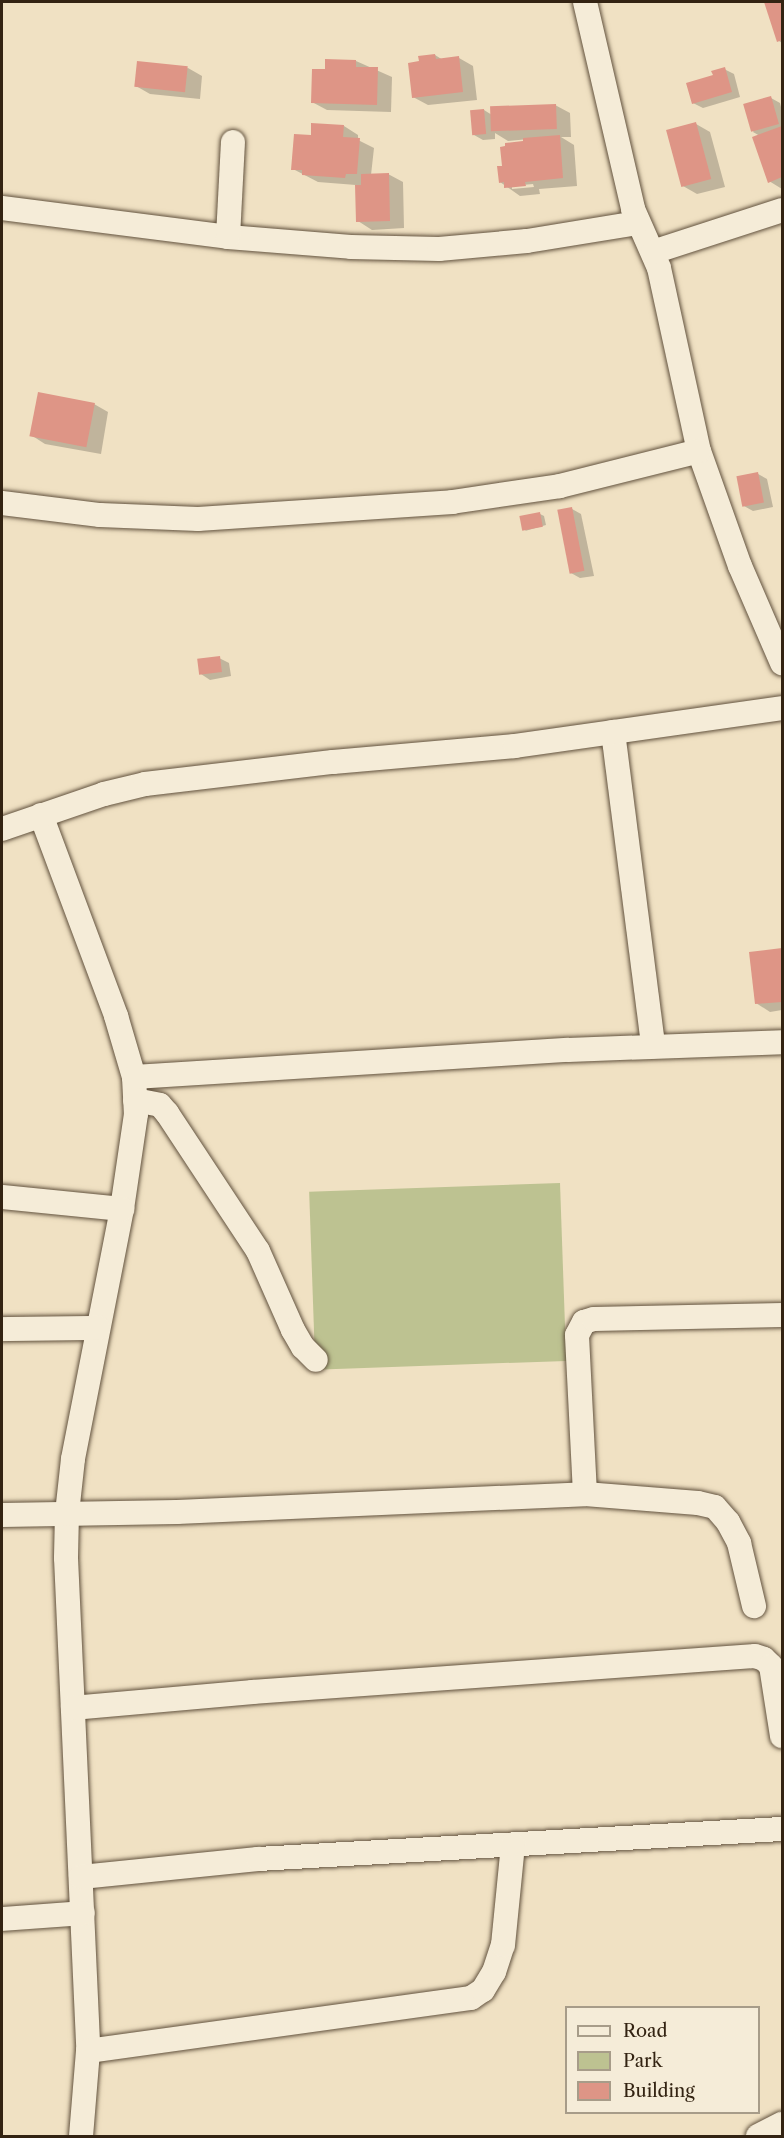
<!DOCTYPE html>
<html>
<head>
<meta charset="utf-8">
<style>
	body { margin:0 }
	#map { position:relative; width:784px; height:2138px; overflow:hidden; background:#f0e1c3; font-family:"Libre Caslon Text",serif }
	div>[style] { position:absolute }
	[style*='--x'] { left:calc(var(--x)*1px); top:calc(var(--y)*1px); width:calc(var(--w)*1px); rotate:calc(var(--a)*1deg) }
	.green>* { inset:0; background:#bdc291; transform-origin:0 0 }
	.shadow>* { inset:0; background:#0003 }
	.building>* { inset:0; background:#de9586; transform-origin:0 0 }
	.roads { filter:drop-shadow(0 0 2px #62523e) drop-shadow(0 0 2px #62523e) }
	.minor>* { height:24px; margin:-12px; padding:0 12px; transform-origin:12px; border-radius:12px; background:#f5ecd8 }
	span { translate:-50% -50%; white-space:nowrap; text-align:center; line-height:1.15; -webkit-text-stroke:6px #f5ecd8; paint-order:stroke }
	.frame { position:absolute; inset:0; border:3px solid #332312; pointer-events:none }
	.legend { position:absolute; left:565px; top:2006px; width:195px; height:108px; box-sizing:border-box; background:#f5ecd8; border:2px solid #a79c89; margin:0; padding:8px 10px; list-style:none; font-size:18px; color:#332312 }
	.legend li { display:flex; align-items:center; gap:12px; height:30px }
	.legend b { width:30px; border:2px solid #a79c89 }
</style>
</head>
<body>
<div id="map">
	<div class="green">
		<i style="left:560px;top:1183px;width:178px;height:251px;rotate:88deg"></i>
	</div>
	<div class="shadow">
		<i style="clip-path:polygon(768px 2px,782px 2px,782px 43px,779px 41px)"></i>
		<i style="clip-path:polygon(435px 55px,443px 60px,459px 58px,473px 66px,477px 100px,428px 105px,413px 97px,420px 63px)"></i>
		<i style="clip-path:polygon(356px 61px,392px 77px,391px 112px,327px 110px,312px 102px,326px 71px)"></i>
		<i style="clip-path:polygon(188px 68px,202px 76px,200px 99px,150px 94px,136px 86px)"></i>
		<i style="clip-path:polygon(724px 69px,734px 74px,740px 97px,703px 108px,693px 103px,715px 76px)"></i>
		<i style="clip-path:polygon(771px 98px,780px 103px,782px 111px,782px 189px,769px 181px,760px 136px,753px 132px)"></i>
		<i style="clip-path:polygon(evenodd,555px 105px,570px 113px,571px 137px,561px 137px,574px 145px,577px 186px,539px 189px,540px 194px,520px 196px,500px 182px,503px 167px,529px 139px,508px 141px,495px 133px,495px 139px,483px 140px,474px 135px,484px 110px,492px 115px,555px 105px,533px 184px,534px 187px,512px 189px,512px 186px,533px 184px)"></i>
		<i style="clip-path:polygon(696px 124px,710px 132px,725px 187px,697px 194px,683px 186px)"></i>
		<i style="clip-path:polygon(344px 126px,358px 135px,358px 140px,374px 148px,371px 175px,388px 174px,403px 182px,404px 228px,372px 230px,358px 221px,356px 185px,318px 182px,293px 169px,312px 137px)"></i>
		<i style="clip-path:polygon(94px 404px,108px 412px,101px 454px,45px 444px,31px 435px)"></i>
		<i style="clip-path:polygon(758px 474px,767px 479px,773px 507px,753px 511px,744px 506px)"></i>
		<i style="clip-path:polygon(572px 509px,581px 514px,594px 576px,580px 578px,571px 573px)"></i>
		<i style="clip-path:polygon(540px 514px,544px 516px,546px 525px,525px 531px)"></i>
		<i style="clip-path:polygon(219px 658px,229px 663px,231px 676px,210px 680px,201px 674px)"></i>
		<i style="clip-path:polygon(782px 950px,782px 1010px,770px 1012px,756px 1003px,751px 953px)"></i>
	</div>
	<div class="building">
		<i style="clip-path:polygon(764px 2px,782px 2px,782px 40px,777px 42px)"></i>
		<i style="clip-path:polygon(435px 54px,436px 59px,459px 56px,463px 92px,412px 98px,408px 63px,419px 61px,418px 56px)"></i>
		<i style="clip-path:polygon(325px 59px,356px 60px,356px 67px,378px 67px,377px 105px,311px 103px,312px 69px,325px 69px)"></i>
		<i style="left:137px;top:61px;width:51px;height:26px;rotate:6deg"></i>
		<i style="clip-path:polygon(725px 67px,732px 92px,692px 104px,686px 83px,713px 75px,711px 71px)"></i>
		<i style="left:771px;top:96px;width:29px;height:29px;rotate:74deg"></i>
		<i style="left:556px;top:104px;width:25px;height:66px;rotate:88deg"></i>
		<i style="left:484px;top:109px;width:25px;height:14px;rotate:85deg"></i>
		<i style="left:696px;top:122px;width:59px;height:31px;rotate:75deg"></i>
		<i style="clip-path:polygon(311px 123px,344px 125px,343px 137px,360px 138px,357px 174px,346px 174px,345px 178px,302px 175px,302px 170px,291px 170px,294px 134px,311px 135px)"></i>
		<i style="clip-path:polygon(782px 126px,782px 177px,768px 183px,752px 137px)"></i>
		<i style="clip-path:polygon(560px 135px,563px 178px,525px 182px,526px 186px,504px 188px,504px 182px,499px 183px,497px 166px,502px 166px,500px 147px,505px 146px,505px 143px,523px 141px,523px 138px)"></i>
		<i style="clip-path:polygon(389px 173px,390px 221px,356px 222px,355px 185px,361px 185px,361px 174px)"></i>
		<i style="left:38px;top:392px;width:58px;height:45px;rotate:11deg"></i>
		<i style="left:758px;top:472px;width:31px;height:22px;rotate:79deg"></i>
		<i style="left:572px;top:507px;width:65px;height:15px;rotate:79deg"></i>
		<i style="left:540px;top:512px;width:15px;height:21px;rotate:79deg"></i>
		<i style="left:220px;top:656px;width:16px;height:23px;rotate:83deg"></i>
		<i style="clip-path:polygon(782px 948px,782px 1002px,755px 1004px,749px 952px)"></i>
	</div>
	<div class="roads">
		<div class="minor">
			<i style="--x:585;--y:2;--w:212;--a:76.9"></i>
			<i style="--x:633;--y:209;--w:64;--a:66.2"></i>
			<i style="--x:659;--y:268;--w:187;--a:77.7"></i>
			<i style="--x:699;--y:451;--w:122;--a:70.4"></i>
			<i style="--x:740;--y:566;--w:106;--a:66.6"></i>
			<i style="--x:2;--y:208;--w:228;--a:7.3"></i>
			<i style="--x:228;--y:237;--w:123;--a:4.6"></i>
			<i style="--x:351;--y:247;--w:88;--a:1.3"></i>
			<i style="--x:439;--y:249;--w:88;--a:-5.2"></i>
			<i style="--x:527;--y:241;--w:111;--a:-9.3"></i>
			<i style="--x:228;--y:237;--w:95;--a:-87"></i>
			<i style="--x:653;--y:252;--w:136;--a:-18"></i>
			<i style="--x:2;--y:503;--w:99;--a:7"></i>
			<i style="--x:100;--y:515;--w:98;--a:2.3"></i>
			<i style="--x:198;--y:519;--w:255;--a:-3.8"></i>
			<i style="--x:452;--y:502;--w:109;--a:-8.4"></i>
			<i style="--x:560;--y:486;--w:143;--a:-14.1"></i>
			<i style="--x:613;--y:732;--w:317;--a:82.7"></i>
			<i style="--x:41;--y:815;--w:215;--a:69.5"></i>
			<i style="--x:116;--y:1016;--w:64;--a:73.6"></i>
			<i style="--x:134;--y:1077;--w:37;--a:87"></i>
			<i style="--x:136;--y:1114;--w:96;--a:98.4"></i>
			<i style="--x:122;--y:1209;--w:255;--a:101.1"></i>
			<i style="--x:73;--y:1459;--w:54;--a:96.3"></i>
			<i style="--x:67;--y:1513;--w:45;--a:91.3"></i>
			<i style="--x:66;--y:1558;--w:493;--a:87.4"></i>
			<i style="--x:88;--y:2051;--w:85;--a:94.7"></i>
			<i style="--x:2;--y:829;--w:108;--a:-18.9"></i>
			<i style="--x:104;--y:794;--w:42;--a:-13.7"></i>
			<i style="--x:145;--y:784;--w:189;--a:-6.7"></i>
			<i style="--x:333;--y:762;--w:183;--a:-5"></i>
			<i style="--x:515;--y:746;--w:270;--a:-8.1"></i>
			<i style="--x:134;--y:1077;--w:435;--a:-3.6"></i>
			<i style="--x:568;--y:1050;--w:214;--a:-2.1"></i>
			<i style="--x:135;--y:1100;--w:25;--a:11"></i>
			<i style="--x:160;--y:1105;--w:11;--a:49"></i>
			<i style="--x:167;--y:1113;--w:165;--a:56.6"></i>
			<i style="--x:258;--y:1251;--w:86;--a:66.1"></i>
			<i style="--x:293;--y:1330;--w:20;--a:60"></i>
			<i style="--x:303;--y:1347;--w:18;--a:45"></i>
			<i style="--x:2;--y:1197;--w:121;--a:5.7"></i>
			<i style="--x:2;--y:1329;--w:96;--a:-0.6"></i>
			<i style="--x:585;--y:1494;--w:159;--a:-92.9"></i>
			<i style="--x:577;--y:1335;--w:15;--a:-62"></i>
			<i style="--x:584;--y:1322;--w:10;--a:-17"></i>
			<i style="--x:594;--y:1319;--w:188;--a:-1.2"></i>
			<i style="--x:2;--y:1515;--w:175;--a:-1"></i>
			<i style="--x:177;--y:1512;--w:408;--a:-2.5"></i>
			<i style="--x:585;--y:1494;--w:113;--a:4.6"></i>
			<i style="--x:698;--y:1503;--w:17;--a:13"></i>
			<i style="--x:715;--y:1507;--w:20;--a:49"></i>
			<i style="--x:728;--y:1522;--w:24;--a:62"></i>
			<i style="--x:739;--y:1543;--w:65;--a:76.6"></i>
			<i style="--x:73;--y:1708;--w:180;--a:-5.1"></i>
			<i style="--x:252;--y:1692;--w:504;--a:-4.09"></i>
			<i style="--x:755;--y:1656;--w:9;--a:18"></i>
			<i style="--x:764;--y:1659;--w:10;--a:45"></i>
			<i style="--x:771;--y:1666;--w:71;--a:81.1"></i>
			<i style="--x:81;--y:1877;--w:178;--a:-5.8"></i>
			<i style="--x:258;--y:1859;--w:525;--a:-3.28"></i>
			<i style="--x:2;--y:1919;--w:81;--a:-4.2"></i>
			<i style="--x:88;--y:2051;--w:387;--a:-7.9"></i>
			<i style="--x:471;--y:1998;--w:14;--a:-34"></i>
			<i style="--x:483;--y:1990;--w:21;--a:-59"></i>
			<i style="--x:494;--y:1972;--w:28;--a:-72"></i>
			<i style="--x:503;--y:1945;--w:101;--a:-84.3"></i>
			<i style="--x:758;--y:2136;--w:27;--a:-27"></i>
		</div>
	</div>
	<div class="frame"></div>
	<ul class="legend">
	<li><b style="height:8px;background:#f5ecd8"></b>Road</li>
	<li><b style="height:16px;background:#bdc291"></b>Park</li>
	<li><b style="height:16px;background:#de9586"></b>Building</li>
	</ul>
</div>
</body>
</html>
